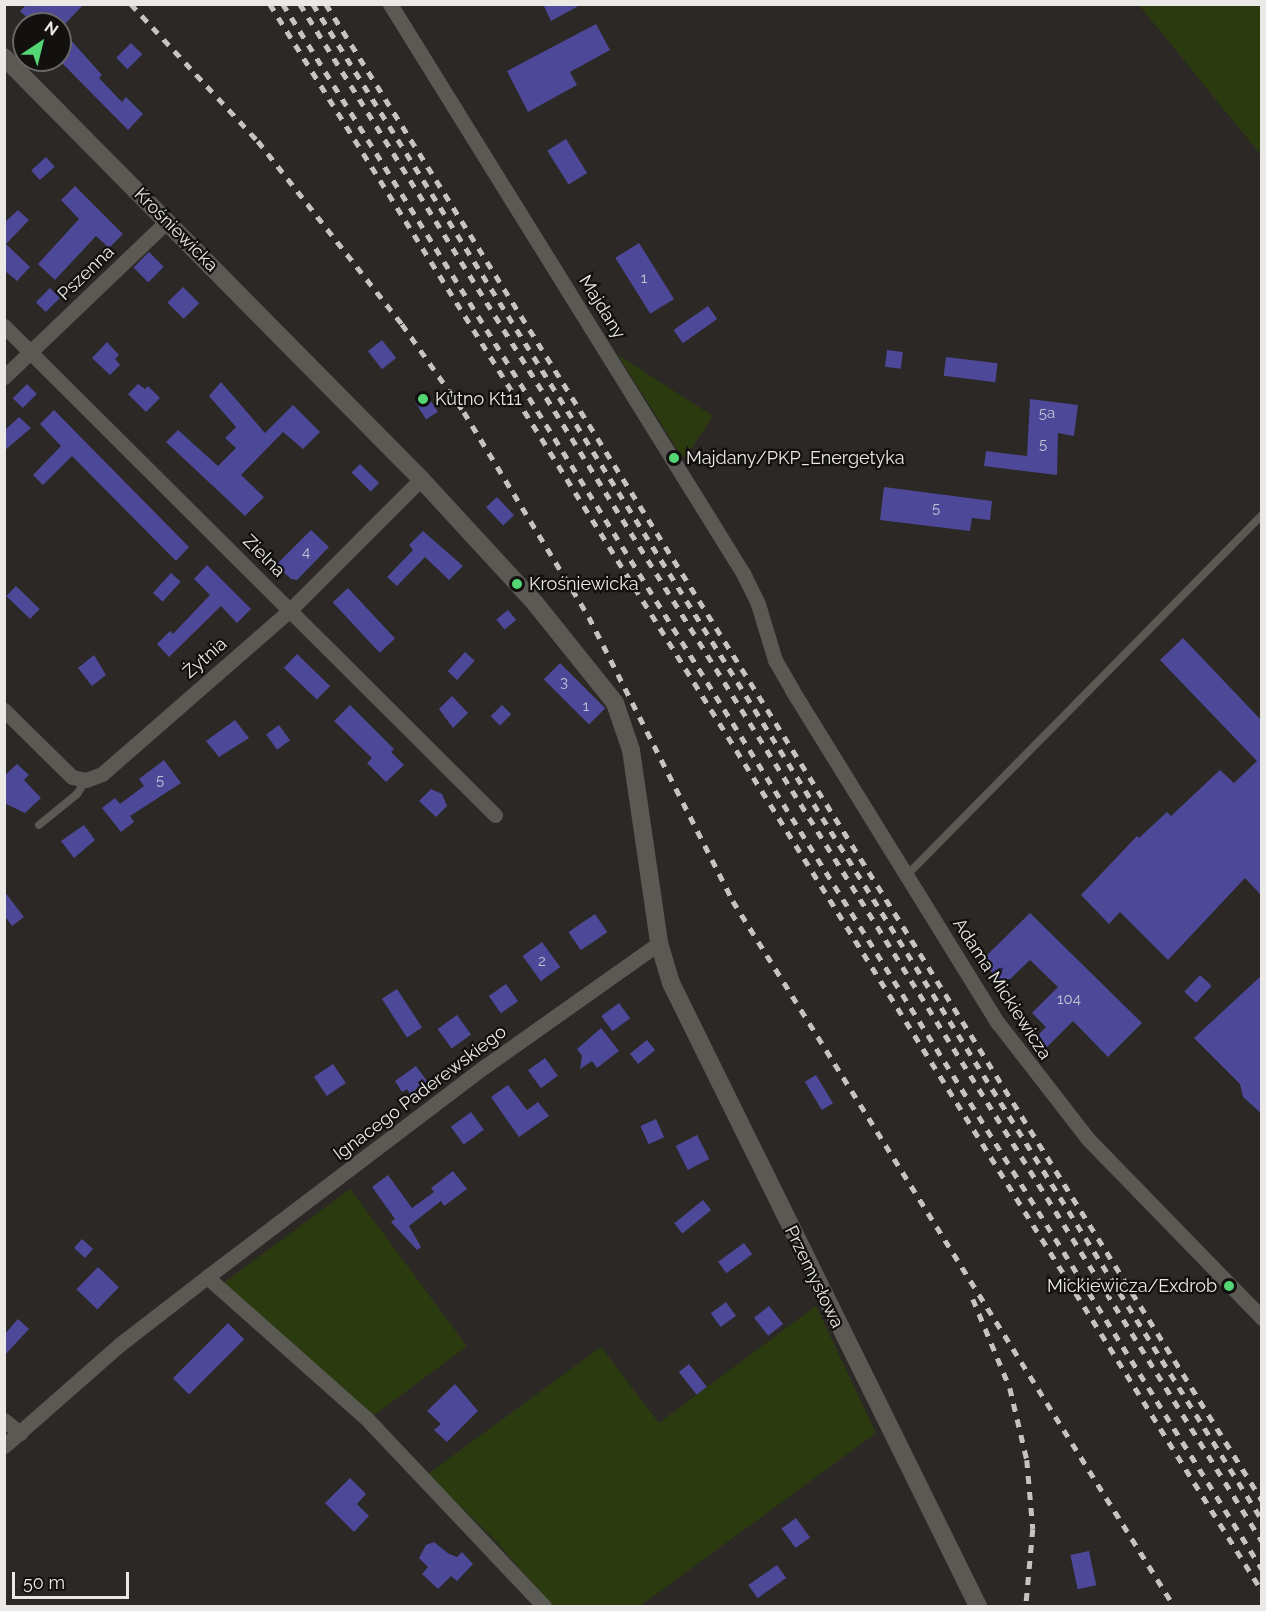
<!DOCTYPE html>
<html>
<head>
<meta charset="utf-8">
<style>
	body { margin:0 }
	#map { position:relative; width:1266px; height:1611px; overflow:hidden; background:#2b2825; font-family:Raleway,sans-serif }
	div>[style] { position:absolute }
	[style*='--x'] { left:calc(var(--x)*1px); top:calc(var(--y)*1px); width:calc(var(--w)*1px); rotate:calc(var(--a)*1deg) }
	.green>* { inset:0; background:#2c3b0f }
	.building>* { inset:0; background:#4e4899; transform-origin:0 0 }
	.lane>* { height:8px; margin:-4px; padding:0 4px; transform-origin:4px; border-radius:4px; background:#5b5954 }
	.street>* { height:15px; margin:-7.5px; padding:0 7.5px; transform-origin:7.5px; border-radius:7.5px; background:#5b5954 }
	.secondary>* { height:18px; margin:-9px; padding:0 9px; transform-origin:9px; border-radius:9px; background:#5b5954 }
	.rail>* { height:4.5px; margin-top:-2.25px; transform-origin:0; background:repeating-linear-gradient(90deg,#c6c4c1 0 8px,transparent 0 16px) }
	.dots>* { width:16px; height:16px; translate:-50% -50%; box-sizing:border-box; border:3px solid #121110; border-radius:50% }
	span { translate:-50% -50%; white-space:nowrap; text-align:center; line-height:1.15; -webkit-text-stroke:4.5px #121110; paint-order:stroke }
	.number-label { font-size:15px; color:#c4c1d3 }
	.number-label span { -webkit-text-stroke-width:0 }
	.street-label { font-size:18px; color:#ebe9e6 }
	.poi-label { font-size:18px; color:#ebe9e6 }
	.left { translate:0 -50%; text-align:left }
	.right { translate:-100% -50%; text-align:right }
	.frame { position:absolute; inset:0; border:6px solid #ebe9e6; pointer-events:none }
	.north { position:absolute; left:12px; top:12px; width:60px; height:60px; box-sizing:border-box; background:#121110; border:2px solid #696766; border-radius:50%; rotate:35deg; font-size:16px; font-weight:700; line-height:24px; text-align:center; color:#ebe9e6 }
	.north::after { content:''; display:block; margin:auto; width:21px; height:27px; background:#53d673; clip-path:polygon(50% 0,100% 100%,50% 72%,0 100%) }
	.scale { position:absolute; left:12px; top:1572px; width:117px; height:27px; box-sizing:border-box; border:3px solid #ebe9e6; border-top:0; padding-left:8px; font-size:18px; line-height:21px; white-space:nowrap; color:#ebe9e6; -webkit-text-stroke:4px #121110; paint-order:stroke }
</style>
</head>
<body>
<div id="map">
	<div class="green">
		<i style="clip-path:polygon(1139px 5px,1261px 5px,1261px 155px)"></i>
		<i style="clip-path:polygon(618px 355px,713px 416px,686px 457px,682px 457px)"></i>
		<i style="clip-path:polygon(350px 1189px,467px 1346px,373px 1416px,222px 1284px)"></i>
		<i style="clip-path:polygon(816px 1306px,876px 1433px,640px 1606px,551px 1606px,498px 1543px,428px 1474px,601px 1347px,659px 1423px)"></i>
	</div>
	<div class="building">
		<i style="clip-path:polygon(27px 4px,84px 4px,65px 24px,34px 24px,20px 11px)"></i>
		<i style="clip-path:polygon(543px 4px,582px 4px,551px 21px)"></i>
		<i style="clip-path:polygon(596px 24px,610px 50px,570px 72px,577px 85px,528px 112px,507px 71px)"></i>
		<i style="clip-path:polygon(60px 28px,102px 75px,99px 78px,122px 102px,126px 97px,143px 114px,128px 130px,60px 61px)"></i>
		<i style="left:131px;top:43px;width:16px;height:21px;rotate:45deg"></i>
		<i style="left:566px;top:139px;width:40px;height:22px;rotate:58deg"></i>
		<i style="left:46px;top:157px;width:13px;height:20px;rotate:48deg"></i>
		<i style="clip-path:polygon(75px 186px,123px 234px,109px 248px,96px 236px,55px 280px,38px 264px,79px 219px,61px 200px)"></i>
		<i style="clip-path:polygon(18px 210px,29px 220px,6px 244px,30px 267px,17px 281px,4px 270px,4px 223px)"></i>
		<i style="left:639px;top:243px;width:66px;height:28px;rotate:58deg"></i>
		<i style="left:149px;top:252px;width:21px;height:22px;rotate:45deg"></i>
		<i style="left:183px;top:287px;width:23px;height:22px;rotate:45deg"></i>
		<i style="left:50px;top:288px;width:14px;height:20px;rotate:45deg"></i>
		<i style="left:708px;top:306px;width:16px;height:42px;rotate:55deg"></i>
		<i style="left:382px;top:340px;width:23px;height:18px;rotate:52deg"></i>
		<i style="clip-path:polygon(107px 342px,119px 355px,115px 359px,120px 365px,110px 375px,92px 358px)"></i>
		<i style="left:887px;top:350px;width:16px;height:17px;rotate:7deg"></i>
		<i style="left:946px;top:357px;width:52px;height:19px;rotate:7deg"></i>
		<i style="clip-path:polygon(221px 382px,265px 433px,293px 405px,320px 432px,303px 449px,283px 432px,241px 475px,264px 497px,245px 516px,166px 442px,178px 430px,218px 466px,236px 448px,225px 438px,236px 427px,209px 396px)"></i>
		<i style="left:27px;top:384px;width:14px;height:20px;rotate:45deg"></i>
		<i style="clip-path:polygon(138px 384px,145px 389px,148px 386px,160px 398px,146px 412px,128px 394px)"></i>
		<i style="left:427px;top:395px;width:20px;height:14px;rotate:57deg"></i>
		<i style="clip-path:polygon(1030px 399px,1078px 405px,1074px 436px,1058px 433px,1057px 475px,984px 466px,986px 451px,1027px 456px)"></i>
		<i style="clip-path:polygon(54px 410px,189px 547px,176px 561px,72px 456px,43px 485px,33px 475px,61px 446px,40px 424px)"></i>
		<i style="clip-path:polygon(19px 417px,31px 428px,4px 451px,4px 431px)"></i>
		<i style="left:360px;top:464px;width:27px;height:12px;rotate:45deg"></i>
		<i style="clip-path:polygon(884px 487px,992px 501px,990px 520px,972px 518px,970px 531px,880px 520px)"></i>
		<i style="left:497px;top:497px;width:25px;height:15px;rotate:47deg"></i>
		<i style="clip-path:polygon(311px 530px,329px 547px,297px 580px,291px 579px,276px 565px)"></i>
		<i style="clip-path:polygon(423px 531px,463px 566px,449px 580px,425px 557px,397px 586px,387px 577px,413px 550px,409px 545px)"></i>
		<i style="clip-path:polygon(207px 565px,251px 609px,237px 623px,221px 606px,169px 657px,157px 644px,170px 631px,173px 634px,210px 595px,194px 579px)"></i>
		<i style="left:171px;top:573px;width:13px;height:27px;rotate:42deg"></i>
		<i style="left:16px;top:586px;width:33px;height:14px;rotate:44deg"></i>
		<i style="left:348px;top:588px;width:69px;height:21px;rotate:47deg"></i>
		<i style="left:508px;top:610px;width:13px;height:15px;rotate:51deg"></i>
		<i style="clip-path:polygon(1183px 638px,1262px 721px,1262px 896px,1245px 878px,1168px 960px,1120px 912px,1109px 924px,1081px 895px,1137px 836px,1139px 838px,1167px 812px,1171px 816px,1220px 770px,1234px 783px,1257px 761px,1160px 660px)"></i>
		<i style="left:465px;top:652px;width:13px;height:26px;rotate:42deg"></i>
		<i style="left:297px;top:654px;width:46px;height:19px;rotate:44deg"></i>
		<i style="clip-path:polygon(94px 655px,106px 675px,92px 686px,78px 668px)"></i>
		<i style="left:560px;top:663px;width:64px;height:23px;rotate:45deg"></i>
		<i style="clip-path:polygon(452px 696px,468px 713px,453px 728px,439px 709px)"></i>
		<i style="clip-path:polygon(350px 705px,394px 749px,391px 752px,404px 765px,386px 782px,367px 763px,372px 758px,334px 721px)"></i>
		<i style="left:502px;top:705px;width:13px;height:16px;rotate:45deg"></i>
		<i style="clip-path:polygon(235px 720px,249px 738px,219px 757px,206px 741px)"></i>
		<i style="left:279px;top:725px;width:19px;height:16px;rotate:54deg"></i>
		<i style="clip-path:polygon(164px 760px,181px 783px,130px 816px,134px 822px,121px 832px,102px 808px,115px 798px,120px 804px,144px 786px,139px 779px)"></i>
		<i style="clip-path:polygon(17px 764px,29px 775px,24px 780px,41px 798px,25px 813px,4px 803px,4px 776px)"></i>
		<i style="clip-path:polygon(431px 789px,442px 794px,447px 806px,436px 817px,419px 801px)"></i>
		<i style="clip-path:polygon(84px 825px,95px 840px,74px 858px,61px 841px)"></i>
		<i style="clip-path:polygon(4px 891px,24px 917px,12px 926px,4px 915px)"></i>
		<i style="clip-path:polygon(1030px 913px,1142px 1023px,1108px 1057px,1073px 1021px,1046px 1048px,1036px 1037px,1046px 1027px,1032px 1013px,1058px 987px,1030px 960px,1004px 985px,981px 961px)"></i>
		<i style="left:595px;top:914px;width:22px;height:32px;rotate:56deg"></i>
		<i style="left:542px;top:942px;width:31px;height:24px;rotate:54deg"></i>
		<i style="left:1200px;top:975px;width:16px;height:23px;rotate:43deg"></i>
		<i style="clip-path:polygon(1262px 975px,1262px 1114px,1243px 1097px,1240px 1084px,1194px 1038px)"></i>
		<i style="left:506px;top:984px;width:21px;height:21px;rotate:55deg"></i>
		<i style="left:397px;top:989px;width:46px;height:18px;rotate:57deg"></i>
		<i style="left:619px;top:1003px;width:19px;height:22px;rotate:54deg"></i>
		<i style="left:457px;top:1015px;width:24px;height:24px;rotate:54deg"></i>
		<i style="clip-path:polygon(601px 1028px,619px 1051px,597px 1068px,592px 1061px,580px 1069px,582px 1056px,577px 1049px)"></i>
		<i style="left:647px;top:1040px;width:13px;height:22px;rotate:51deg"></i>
		<i style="left:545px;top:1058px;width:22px;height:21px;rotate:54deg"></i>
		<i style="left:333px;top:1064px;width:23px;height:23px;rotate:56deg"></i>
		<i style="clip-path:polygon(416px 1066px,427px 1081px,410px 1094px,407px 1089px,402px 1092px,395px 1081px)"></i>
		<i style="left:816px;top:1075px;width:33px;height:13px;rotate:59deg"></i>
		<i style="clip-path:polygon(508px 1085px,527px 1110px,538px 1102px,549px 1116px,519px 1137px,491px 1097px)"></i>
		<i style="left:471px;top:1112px;width:22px;height:25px;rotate:54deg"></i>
		<i style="left:656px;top:1119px;width:20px;height:17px;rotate:66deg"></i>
		<i style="left:697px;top:1135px;width:27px;height:24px;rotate:63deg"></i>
		<i style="clip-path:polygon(453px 1171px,467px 1189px,444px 1206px,441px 1201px,409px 1226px,421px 1247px,417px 1250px,391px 1222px,395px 1219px,372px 1187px,388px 1175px,412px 1208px,434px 1192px,431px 1188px)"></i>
		<i style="left:703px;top:1200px;width:13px;height:37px;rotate:51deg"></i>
		<i style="left:82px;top:1239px;width:15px;height:12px;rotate:42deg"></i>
		<i style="left:744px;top:1243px;width:14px;height:32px;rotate:54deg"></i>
		<i style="left:98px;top:1267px;width:29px;height:31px;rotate:44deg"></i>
		<i style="left:726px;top:1302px;width:17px;height:19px;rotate:54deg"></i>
		<i style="left:769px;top:1306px;width:23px;height:19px;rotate:52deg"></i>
		<i style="clip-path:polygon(18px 1319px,29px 1329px,4px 1356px,4px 1335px)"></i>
		<i style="left:228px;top:1323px;width:23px;height:78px;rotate:45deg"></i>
		<i style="left:689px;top:1364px;width:29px;height:13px;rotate:52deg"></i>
		<i style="clip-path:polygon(455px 1384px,478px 1411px,447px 1442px,434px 1430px,441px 1424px,427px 1411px)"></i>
		<i style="clip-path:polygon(350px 1478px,366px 1494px,357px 1504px,369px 1516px,354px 1532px,325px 1503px)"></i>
		<i style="left:796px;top:1518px;width:24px;height:18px;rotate:54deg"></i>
		<i style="clip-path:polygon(434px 1542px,449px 1554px,457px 1557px,462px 1552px,473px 1564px,457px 1581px,451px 1576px,438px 1589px,422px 1574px,428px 1567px,419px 1558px,426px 1545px)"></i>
		<i style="left:1089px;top:1551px;width:35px;height:19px;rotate:78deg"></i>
		<i style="left:777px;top:1565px;width:16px;height:35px;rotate:55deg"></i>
	</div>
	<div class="lane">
		<i style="--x:39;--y:825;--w:49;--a:-39.2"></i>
		<i style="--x:77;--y:794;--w:17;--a:-57"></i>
		<i style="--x:906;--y:876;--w:507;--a:-45.4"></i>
	</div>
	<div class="street">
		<i style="--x:390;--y:4;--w:670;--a:58.19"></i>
		<i style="--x:743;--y:573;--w:34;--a:64"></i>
		<i style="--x:758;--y:604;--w:59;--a:73.1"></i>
		<i style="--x:775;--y:660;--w:34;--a:60"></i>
		<i style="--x:792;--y:690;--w:392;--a:58.3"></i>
		<i style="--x:998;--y:1023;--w:147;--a:52.2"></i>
		<i style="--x:1088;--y:1139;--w:250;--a:45.8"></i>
		<i style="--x:4;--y:326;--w:693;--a:44.88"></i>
		<i style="--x:4;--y:377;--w:226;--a:-43.7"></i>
		<i style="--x:4;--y:710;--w:95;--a:44.6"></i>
		<i style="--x:72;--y:777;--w:14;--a:12"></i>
		<i style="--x:86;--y:780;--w:17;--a:-21"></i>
		<i style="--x:102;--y:774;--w:249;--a:-41.1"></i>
		<i style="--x:290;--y:610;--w:185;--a:-45"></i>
		<i style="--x:207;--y:1277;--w:213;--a:41.6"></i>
		<i style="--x:366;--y:1418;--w:259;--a:46.6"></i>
		<i style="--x:4;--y:1420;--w:21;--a:39"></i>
		<i style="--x:4;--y:1446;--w:153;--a:-41.3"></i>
		<i style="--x:119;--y:1345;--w:111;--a:-37.7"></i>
		<i style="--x:207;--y:1277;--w:348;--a:-37.2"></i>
		<i style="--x:484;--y:1067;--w:214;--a:-35.3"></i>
	</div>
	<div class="secondary">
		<i style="--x:4;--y:57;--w:593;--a:45.34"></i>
		<i style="--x:421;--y:479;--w:168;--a:47.4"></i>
		<i style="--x:535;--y:603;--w:128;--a:51.3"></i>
		<i style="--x:615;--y:703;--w:50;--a:71.2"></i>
		<i style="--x:631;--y:750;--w:195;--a:81.7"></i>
		<i style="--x:659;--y:943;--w:42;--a:73.3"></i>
		<i style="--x:671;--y:983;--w:695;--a:63.77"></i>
	</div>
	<div class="rail">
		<i style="--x:131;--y:4;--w:187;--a:47.2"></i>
		<i style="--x:258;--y:141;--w:233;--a:51.8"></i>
		<i style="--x:402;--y:324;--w:108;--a:54.8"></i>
		<i style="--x:464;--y:412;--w:240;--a:58.6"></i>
		<i style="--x:589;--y:617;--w:318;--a:63.1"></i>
		<i style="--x:733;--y:901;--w:832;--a:57.97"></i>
		<i style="--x:270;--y:4;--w:1872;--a:57.99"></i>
		<i style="--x:283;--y:4;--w:1846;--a:57.97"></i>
		<i style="--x:300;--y:4;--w:1813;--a:57.96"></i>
		<i style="--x:313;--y:4;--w:1789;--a:57.95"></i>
		<i style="--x:326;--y:4;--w:1765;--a:57.97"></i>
		<i style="--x:973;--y:1299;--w:96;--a:67.4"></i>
		<i style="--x:1010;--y:1388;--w:74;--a:76.7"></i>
		<i style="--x:1027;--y:1460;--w:69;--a:85"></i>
		<i style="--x:1033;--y:1529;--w:77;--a:95.2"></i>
	</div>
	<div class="dots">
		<i style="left:423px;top:399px;background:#53d673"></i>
		<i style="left:674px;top:458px;background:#53d673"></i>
		<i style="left:517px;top:584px;background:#53d673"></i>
		<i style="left:1229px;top:1286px;background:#53d673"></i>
	</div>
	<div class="number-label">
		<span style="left:644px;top:279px">1</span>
		<span style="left:1047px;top:414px">5a</span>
		<span style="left:1043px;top:445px">5</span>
		<span style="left:936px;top:509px">5</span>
		<span style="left:306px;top:553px">4</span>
		<span style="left:564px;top:683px">3</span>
		<span style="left:586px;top:707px">1</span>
		<span style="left:160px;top:781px">5</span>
		<span style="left:542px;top:962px">2</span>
		<span style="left:1069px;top:1000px">104</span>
	</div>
	<div class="street-label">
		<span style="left:176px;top:230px;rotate:45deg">Krośniewicka</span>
		<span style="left:86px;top:273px;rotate:-44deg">Pszenna</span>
		<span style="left:602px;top:307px;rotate:58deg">Majdany</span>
		<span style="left:264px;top:556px;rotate:45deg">Zielna</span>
		<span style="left:205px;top:658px;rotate:-41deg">Żytnia</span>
		<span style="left:1002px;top:989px;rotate:57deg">Adama Mickiewicza</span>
		<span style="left:420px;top:1093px;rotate:-37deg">Ignacego Paderewskiego</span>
		<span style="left:814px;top:1277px;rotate:64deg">Przemysłowa</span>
	</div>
	<div class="poi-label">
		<span class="left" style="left:435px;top:399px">Kutno Kt11</span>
		<span class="left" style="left:686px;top:458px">Majdany/PKP_Energetyka</span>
		<span class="left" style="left:529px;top:584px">Krośniewicka</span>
		<span class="right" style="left:1217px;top:1286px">Mickiewicza/Exdrob</span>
	</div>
	<div class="frame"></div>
	<div class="north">N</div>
	<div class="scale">50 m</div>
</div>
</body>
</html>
